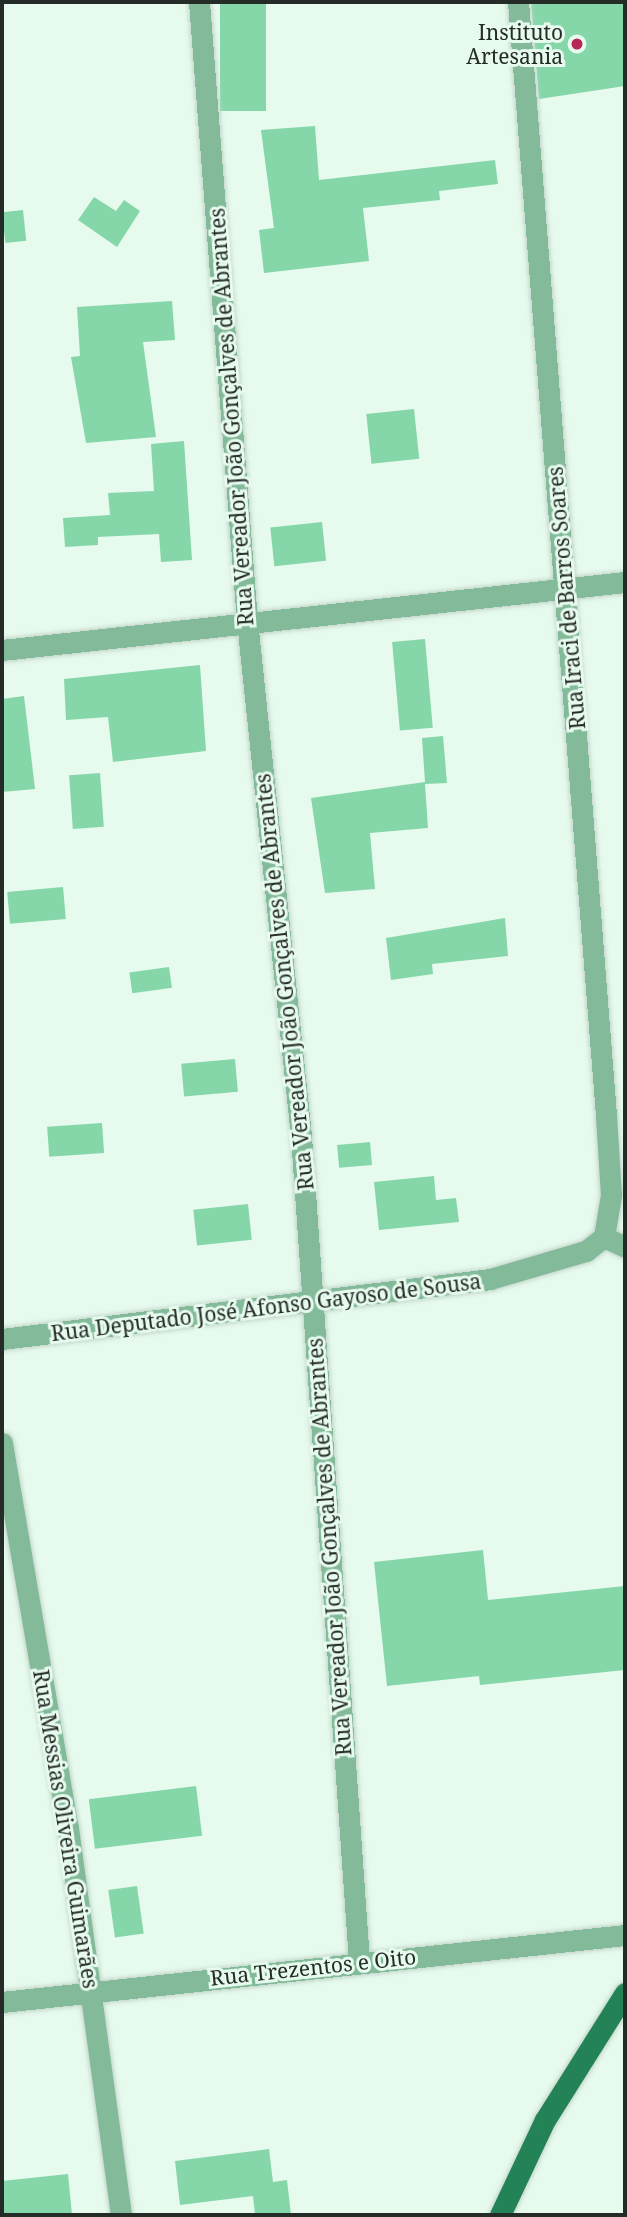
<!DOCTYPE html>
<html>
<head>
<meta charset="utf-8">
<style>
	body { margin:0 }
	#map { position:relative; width:627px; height:2217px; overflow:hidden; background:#e6faee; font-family:"Noto Serif",serif }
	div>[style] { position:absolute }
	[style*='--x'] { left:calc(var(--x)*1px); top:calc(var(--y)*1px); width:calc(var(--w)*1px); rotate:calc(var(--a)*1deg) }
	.building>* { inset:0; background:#85d7a9; transform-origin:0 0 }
	.roads { filter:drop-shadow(0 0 2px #c3d5ca) drop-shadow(0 0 2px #c3d5ca) }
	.minor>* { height:21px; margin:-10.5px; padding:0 10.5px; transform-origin:10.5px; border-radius:10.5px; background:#83ba9a }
	.primary>* { height:21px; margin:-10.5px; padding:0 10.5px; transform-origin:10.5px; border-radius:10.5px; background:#248356 }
	.dots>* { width:19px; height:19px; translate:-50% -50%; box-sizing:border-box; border:4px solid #e6faee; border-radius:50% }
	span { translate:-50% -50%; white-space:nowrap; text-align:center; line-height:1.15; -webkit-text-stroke:6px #e6faee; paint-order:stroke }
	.poi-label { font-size:21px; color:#252c27 }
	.right { translate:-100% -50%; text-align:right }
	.street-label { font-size:21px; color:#252c27 }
	.frame { position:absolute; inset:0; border:4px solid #252c27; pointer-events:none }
</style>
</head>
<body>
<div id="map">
	<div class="building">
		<i style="left:220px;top:2px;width:46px;height:109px"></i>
		<i style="clip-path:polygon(531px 2px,625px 2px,625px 86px,539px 99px)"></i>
		<i style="clip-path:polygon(315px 126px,319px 180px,495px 160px,498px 184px,439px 191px,440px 200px,363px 208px,369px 261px,264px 273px,259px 230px,274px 228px,261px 130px)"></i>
		<i style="clip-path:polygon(94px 197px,116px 211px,124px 200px,140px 211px,117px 247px,78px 220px)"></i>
		<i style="left:23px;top:210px;width:31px;height:21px;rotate:84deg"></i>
		<i style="clip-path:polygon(172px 301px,175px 340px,143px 342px,156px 437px,86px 443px,71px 357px,80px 356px,77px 307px)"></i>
		<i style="left:414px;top:409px;width:50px;height:48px;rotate:84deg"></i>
		<i style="clip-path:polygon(184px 441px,192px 560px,161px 562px,159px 534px,98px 537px,98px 545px,65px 547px,63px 518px,110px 515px,108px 493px,154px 491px,151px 444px)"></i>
		<i style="left:322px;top:522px;width:39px;height:52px;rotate:84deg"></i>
		<i style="left:425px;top:639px;width:89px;height:33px;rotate:85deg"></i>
		<i style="clip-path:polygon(200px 665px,206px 751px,113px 762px,108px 717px,66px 720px,64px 679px)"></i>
		<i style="clip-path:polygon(24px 696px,35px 789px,2px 792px,2px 699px)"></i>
		<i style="clip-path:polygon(443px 736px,447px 783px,425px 784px,428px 828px,370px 833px,375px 889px,325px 893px,311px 798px,425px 782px,422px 738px)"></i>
		<i style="left:100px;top:773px;width:54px;height:31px;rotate:86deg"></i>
		<i style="left:63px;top:887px;width:32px;height:56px;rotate:85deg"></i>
		<i style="clip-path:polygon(505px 918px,508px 956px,432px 964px,433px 974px,391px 980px,386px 938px)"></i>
		<i style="left:169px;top:967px;width:21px;height:40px;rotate:82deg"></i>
		<i style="left:235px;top:1059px;width:33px;height:54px;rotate:85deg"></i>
		<i style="left:102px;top:1123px;width:30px;height:55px;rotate:86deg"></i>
		<i style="left:370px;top:1142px;width:23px;height:33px;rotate:85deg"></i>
		<i style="clip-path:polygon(434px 1176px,436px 1200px,456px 1198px,459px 1222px,379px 1230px,374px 1182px)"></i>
		<i style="left:248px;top:1204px;width:36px;height:55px;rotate:84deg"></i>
		<i style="clip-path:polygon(483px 1550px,488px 1600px,625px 1586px,625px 1670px,480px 1685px,479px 1676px,387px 1686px,374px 1562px)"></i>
		<i style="left:196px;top:1786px;width:50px;height:108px;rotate:83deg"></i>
		<i style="left:137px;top:1886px;width:48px;height:29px;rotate:82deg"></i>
		<i style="clip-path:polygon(269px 2149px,273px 2182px,287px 2180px,291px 2215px,255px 2215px,253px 2196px,180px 2205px,175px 2161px)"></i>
		<i style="clip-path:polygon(68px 2174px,72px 2215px,2px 2215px,2px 2181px)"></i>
	</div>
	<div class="roads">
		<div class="minor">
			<i style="--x:199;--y:2;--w:621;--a:85.57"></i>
			<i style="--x:247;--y:621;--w:518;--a:84.01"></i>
			<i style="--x:301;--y:1136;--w:828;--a:85.98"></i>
			<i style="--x:2;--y:650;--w:627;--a:-6.23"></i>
			<i style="--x:604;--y:1237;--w:23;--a:25"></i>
			<i style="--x:2;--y:1339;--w:492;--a:-7"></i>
			<i style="--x:490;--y:1279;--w:100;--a:-16.3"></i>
			<i style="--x:586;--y:1251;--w:23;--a:-38"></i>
			<i style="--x:604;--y:1237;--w:43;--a:-80.5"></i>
			<i style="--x:611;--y:1195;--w:80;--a:-93.6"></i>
			<i style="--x:606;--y:1115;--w:1116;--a:-94.52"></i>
			<i style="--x:2;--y:1443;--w:391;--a:80.3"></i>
			<i style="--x:68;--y:1828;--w:391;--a:82.2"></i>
			<i style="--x:2;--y:2002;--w:627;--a:-6.14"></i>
		</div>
		<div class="primary">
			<i style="--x:500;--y:2215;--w:105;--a:-64.7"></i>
			<i style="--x:545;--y:2120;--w:150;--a:-57.8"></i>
		</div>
	</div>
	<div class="dots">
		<i style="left:577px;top:44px;background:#b72854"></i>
	</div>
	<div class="poi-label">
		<span class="right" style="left:563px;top:44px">Instituto<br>Artesania</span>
	</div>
	<div class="street-label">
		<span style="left:231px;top:417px;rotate:-94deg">Rua Vereador João Gonçalves de Abrantes</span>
		<span style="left:566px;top:598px;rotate:-95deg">Rua Iraci de Barros Soares</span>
		<span style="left:284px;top:982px;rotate:-96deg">Rua Vereador João Gonçalves de Abrantes</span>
		<span style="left:266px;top:1307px;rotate:-7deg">Rua Deputado José Afonso Gayoso de Sousa</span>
		<span style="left:329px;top:1547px;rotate:-94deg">Rua Vereador João Gonçalves de Abrantes</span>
		<span style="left:66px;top:1829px;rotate:81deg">Rua Messias Oliveira Guimarães</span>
		<span style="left:313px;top:1967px;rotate:-6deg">Rua Trezentos e Oito</span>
	</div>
	<div class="frame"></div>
</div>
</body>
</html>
